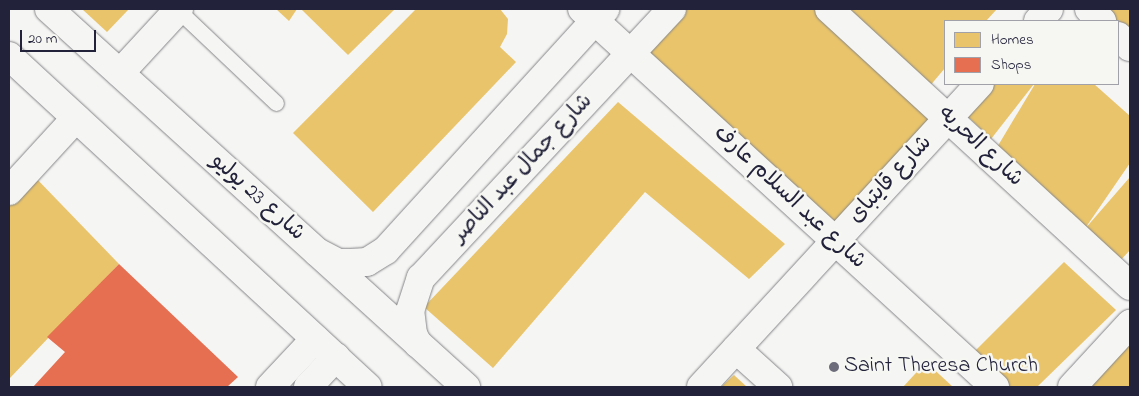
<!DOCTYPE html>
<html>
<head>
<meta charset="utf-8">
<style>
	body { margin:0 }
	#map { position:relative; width:1139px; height:396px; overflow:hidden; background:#f5f5f3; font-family:"Indie Flower","Playpen Sans Arabic",sans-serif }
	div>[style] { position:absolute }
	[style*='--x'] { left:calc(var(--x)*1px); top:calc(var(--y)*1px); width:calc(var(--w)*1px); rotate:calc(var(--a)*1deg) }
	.homes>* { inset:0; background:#e9c46a }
	.shops>* { inset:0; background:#e76f51 }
	.roads { filter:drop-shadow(0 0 1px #858589) drop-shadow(0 0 1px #858589) }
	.lane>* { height:15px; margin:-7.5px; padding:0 7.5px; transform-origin:7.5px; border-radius:7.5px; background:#f5f5f3 }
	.street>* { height:28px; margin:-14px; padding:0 14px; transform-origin:14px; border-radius:14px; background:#f5f5f3 }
	.secondary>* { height:28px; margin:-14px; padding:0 14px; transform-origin:14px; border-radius:14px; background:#f5f5f3 }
	.primary>* { height:28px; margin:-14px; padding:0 14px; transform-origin:14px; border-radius:14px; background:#f5f5f3 }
	.dots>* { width:14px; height:14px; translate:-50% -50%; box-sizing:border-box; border:2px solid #f6f6f2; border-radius:50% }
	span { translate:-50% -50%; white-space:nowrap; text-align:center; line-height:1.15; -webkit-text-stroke:5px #f6f6f2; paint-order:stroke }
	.street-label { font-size:22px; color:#22223b }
	.poi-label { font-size:22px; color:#22223b }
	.left { translate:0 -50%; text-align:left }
	.frame { position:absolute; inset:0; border:10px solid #22223b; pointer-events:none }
	.legend { position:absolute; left:944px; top:20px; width:175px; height:65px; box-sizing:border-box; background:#f6f6f2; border:1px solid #a1a1a9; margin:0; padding:6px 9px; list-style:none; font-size:15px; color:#22223b }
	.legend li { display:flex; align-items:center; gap:10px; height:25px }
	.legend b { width:25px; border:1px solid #a1a1a9 }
	.scale { position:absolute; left:20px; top:30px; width:76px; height:22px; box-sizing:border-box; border:2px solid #22223b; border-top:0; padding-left:6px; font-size:15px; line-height:18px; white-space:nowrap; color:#22223b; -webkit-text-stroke:4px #f6f6f2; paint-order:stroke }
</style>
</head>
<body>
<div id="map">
	<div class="homes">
		<i style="clip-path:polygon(82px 9px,129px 9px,107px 32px)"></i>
		<i style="clip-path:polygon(276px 9px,297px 9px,289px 21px)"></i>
		<i style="clip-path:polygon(301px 9px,395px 9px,348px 55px)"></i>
		<i style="clip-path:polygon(416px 9px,500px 9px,508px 19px,507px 34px,500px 47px,516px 62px,373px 212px,293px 133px)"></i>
		<i style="clip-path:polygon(681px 9px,814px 9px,937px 118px,836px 224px,640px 51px)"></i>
		<i style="clip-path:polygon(829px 9px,997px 9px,986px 21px,945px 21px,945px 68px,929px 87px)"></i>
		<i style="clip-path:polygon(1095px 9px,1130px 9px,1130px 45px,1118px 35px,1118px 21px,1106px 21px)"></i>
		<i style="clip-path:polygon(984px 84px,1034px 84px,991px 139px,958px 107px)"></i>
		<i style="clip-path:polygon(1035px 84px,1094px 84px,1130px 116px,1130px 163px,1084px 230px,1130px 177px,1130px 250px,1119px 262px,1084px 230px,996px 149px)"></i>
		<i style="clip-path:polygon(618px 102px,785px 244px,749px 279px,645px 192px,493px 368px,424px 307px)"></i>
		<i style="clip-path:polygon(32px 174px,119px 264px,9px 379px,9px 198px)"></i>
		<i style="clip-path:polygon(1064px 262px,1116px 310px,1037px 387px,1011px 387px,973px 353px)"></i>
		<i style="clip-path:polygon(1130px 337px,1130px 387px,1081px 387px)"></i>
		<i style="clip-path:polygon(926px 362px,953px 387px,903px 387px)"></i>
		<i style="clip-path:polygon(734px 375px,747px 387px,721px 387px)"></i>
	</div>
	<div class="shops">
		<i style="clip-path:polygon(119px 264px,238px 377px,227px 387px,33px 387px,65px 352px,47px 337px)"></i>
	</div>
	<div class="roads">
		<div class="lane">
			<i style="--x:178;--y:10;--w:135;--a:43.5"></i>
		</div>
		<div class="street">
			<i style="--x:582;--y:9;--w:560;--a:42.47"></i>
			<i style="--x:829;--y:9;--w:409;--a:42.6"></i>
			<i style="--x:1038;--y:21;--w:16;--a:-47"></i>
			<i style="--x:120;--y:73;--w:87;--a:-47.3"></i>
			<i style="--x:9;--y:191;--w:99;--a:-47.5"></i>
			<i style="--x:736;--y:349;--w:57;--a:42.1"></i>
			<i style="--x:701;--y:387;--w:412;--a:-47.4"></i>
			<i style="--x:1072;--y:387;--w:86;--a:-47.4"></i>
		</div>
		<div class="secondary">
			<i style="--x:317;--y:252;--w:25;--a:27"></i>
			<i style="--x:339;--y:263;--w:12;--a:0"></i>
			<i style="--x:351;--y:263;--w:16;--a:-4"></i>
			<i style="--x:367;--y:262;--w:22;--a:-32"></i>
			<i style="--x:386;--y:250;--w:326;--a:-47.7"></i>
			<i style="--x:418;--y:344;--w:11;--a:-117"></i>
			<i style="--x:413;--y:334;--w:23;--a:-97"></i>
			<i style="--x:410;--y:311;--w:35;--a:-72"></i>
			<i style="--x:421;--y:278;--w:368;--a:-47"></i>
			<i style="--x:270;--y:387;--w:66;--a:-46.8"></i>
			<i style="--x:308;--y:387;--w:41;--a:-47"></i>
		</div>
		<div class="primary">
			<i style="--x:49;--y:9;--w:563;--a:42.19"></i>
			<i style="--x:1089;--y:9;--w:18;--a:43"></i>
			<i style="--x:1118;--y:36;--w:16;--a:43"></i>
			<i style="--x:9;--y:56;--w:488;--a:42.7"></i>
		</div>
	</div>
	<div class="dots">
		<i style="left:834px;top:367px;background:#6c6c7b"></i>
	</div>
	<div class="street-label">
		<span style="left:980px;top:147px;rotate:43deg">شارع الحريه</span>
		<span style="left:523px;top:169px;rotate:-47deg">شارع جمال عبد الناصر</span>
		<span style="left:891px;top:180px;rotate:-47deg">شارع قايتباى</span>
		<span style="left:257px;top:198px;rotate:42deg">شارع 23 يوليو</span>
		<span style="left:789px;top:198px;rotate:43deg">شارع عبد السلام عارف</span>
	</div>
	<div class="poi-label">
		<span class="left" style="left:844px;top:367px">Saint Theresa Church</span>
	</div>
	<div class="frame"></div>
	<ul class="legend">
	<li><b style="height:14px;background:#e9c46a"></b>Homes</li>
	<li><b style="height:14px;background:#e76f51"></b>Shops</li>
	</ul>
	<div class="scale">20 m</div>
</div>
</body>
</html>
